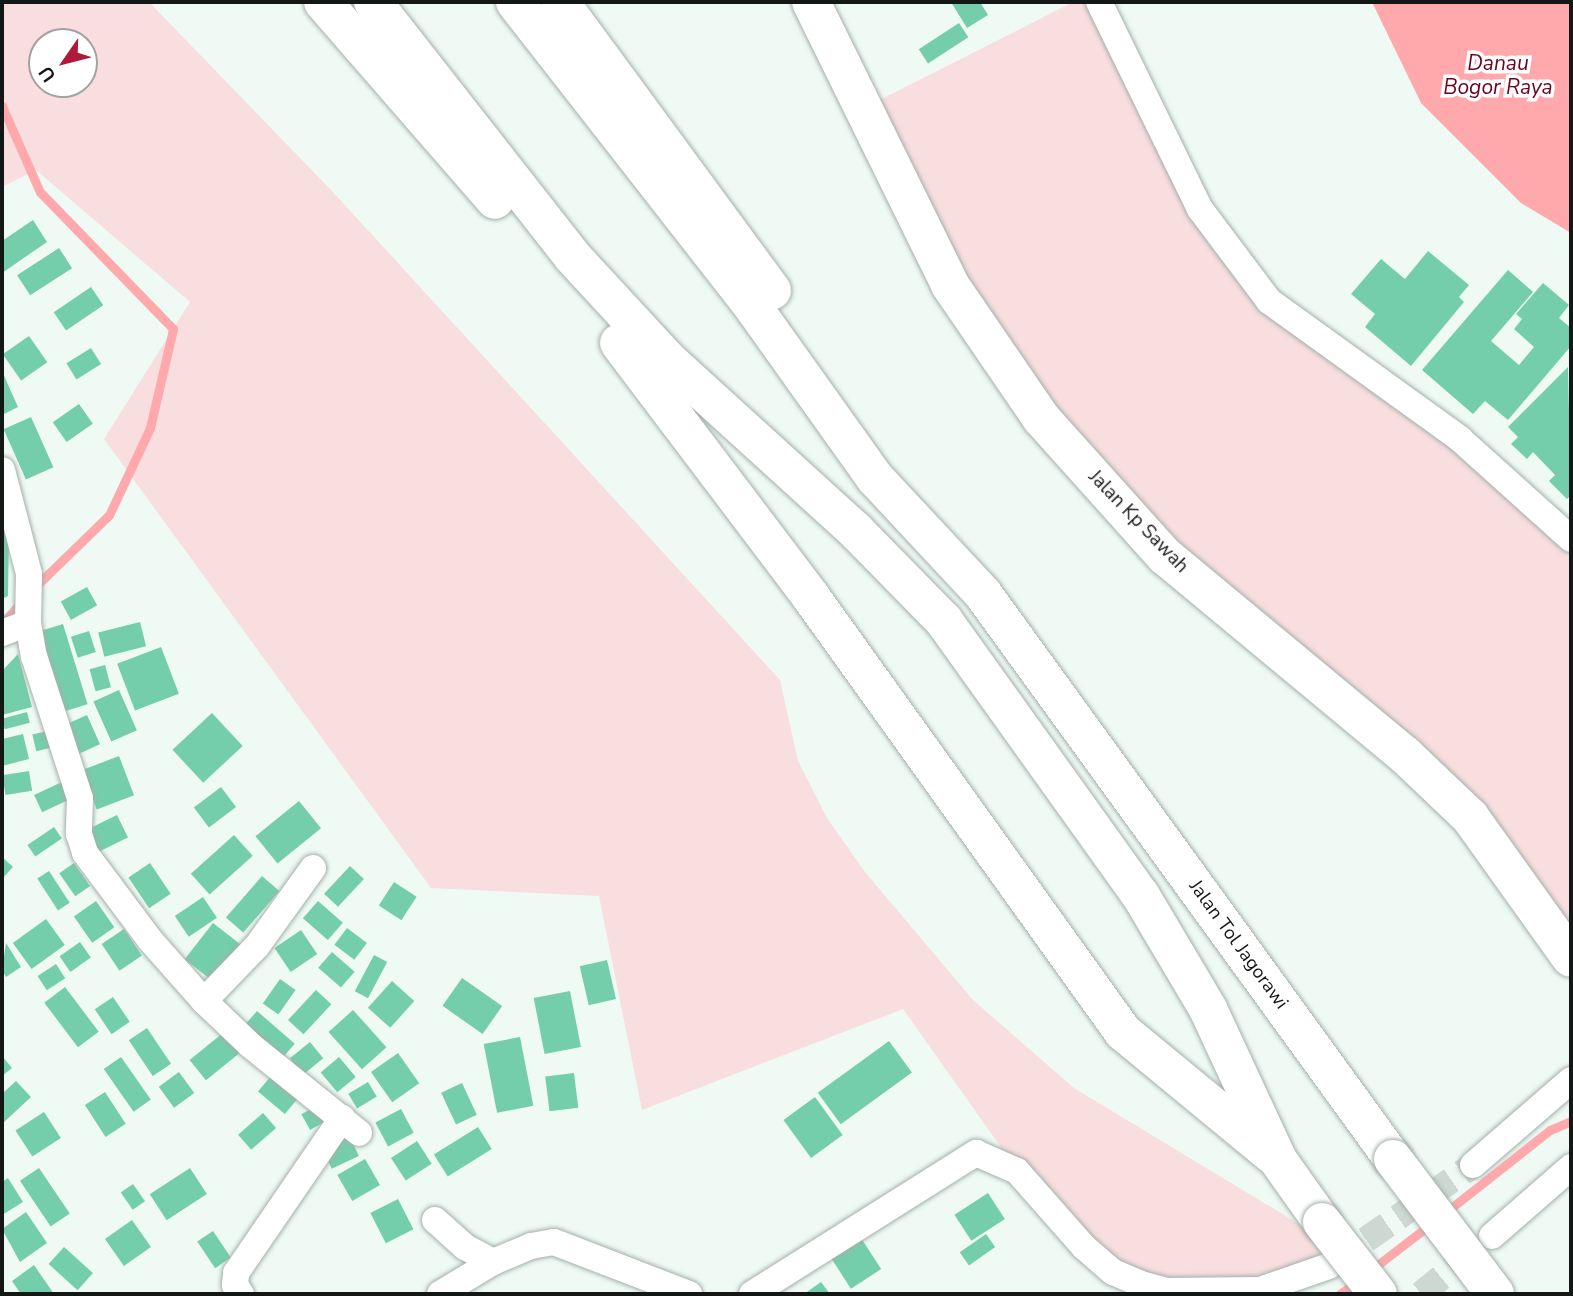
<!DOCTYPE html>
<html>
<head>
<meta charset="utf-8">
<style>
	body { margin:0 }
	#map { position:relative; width:1573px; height:1296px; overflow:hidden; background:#effaf5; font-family:"Nunito Sans",sans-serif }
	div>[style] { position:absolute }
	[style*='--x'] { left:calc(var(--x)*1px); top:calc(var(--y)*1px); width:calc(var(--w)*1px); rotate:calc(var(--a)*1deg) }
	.green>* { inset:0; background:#f8dedf }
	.water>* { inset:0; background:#ffa9ad }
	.stream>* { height:9px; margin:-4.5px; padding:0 4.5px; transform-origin:4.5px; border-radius:4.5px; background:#ffa9ad }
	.building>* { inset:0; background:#75ceab; transform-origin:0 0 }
	.street-tunnel>* { height:26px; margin-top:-13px; transform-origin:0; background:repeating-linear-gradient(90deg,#ced8d3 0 26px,transparent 0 39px) }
	.roads { filter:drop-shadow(0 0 2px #a4afaa) drop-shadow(0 0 2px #a4afaa) }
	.street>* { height:26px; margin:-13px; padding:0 13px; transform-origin:13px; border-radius:13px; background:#fff }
	.secondary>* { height:38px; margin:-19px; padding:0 19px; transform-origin:19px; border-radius:19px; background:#fff }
	.highway>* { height:38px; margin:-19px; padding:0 19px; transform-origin:19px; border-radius:19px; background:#fff }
	.bridges { filter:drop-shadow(0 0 2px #a4afaa) drop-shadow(0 0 2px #a4afaa) }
	.highway-bridge>* { height:38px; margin:-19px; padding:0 19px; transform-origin:19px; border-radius:19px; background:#fff }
	span { translate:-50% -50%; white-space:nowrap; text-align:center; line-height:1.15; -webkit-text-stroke:7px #fff; paint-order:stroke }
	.street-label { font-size:19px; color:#131715 }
	.water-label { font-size:21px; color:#6b041e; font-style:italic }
	.frame { position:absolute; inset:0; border:4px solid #131715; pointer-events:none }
	.north { position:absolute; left:28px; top:28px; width:70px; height:70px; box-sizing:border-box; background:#fff; border:2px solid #a1a2a1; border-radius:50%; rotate:235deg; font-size:19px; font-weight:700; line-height:28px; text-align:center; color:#131715 }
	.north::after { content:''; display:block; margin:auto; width:24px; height:32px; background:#ae1a3a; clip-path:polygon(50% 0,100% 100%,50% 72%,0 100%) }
</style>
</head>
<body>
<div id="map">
	<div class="green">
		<i style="clip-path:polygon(evenodd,2px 2px,149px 2px,332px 191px,780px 680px,798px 761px,827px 818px,865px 872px,973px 1000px,1074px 1088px,1347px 1253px,1260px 1290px,1113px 1272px,1020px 1174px,903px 1009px,642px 1110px,599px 896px,431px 888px,104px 439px,190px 302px,36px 170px,2px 187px,2px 2px,42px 42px,84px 42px,84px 84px,42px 84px,42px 42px)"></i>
		<i style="clip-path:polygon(1073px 2px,1099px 2px,1200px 209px,1269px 301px,1571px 539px,1571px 959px,1468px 816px,1041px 418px,866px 107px)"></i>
	</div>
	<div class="water">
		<i style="clip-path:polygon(1372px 2px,1571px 2px,1571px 233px,1521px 203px,1421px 103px)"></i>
	</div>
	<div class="stream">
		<i style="--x:2;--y:106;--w:94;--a:66.2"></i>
		<i style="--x:40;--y:192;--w:191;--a:45.8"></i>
		<i style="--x:173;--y:329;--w:102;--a:103.1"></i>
		<i style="--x:150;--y:428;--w:96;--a:115.2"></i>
		<i style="--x:109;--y:515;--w:103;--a:135.8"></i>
		<i style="--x:2;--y:624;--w:32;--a:-49"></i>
		<i style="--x:1446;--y:1212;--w:132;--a:-38.3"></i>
		<i style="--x:1550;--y:1130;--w:23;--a:-23"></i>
		<i style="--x:1371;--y:1270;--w:77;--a:-37.6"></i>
		<i style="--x:1340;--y:1294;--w:22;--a:-36"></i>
	</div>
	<div class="building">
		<i style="clip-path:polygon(951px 2px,980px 2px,988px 15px,967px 28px)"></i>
		<i style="left:959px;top:23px;width:17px;height:48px;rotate:57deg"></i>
		<i style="clip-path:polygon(33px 220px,47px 242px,2px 273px,2px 241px)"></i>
		<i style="left:59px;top:248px;width:24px;height:50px;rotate:57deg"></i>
		<i style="clip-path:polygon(1428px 251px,1469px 285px,1459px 297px,1464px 302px,1411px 366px,1365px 327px,1375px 314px,1351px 294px,1381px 259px,1405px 279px)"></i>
		<i style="clip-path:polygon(1508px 270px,1533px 292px,1491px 341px,1519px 365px,1534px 347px,1514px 329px,1522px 319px,1516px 314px,1543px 283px,1569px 305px,1559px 318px,1571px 328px,1571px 346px,1508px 420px,1485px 401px,1473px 414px,1422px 370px)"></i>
		<i style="left:91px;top:287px;width:22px;height:45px;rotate:56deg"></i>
		<i style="left:29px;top:336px;width:32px;height:32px;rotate:55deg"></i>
		<i style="left:91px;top:348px;width:19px;height:29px;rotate:58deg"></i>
		<i style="clip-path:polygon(1568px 367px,1571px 495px,1567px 499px,1549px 481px,1555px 475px,1533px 452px,1527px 459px,1511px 444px,1518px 437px,1508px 427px)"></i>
		<i style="clip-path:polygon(2px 371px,18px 407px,2px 415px)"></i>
		<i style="left:79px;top:404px;width:24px;height:32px;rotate:55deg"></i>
		<i style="left:31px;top:417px;width:55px;height:30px;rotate:66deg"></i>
		<i style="clip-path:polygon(9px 528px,8px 596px,2px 599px,2px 529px)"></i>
		<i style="left:87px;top:587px;width:21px;height:30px;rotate:61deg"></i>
		<i style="left:140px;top:622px;width:25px;height:43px;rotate:76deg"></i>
		<i style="left:63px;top:624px;width:84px;height:29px;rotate:73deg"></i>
		<i style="left:89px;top:631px;width:22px;height:19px;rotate:72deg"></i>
		<i style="left:161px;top:647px;width:50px;height:47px;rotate:69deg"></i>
		<i style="clip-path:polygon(18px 654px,32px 707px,2px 715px,2px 671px)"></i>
		<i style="left:105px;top:665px;width:23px;height:16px;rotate:75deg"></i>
		<i style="left:119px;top:690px;width:44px;height:28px;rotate:66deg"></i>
		<i style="left:27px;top:712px;width:11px;height:26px;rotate:75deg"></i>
		<i style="left:212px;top:713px;width:45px;height:54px;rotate:47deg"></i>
		<i style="left:87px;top:715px;width:32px;height:25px;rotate:66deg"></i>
		<i style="left:48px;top:731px;width:17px;height:16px;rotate:77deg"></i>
		<i style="clip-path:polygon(23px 734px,29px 759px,2px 766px,2px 739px)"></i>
		<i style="left:119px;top:756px;width:42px;height:40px;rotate:69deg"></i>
		<i style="left:29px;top:771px;width:20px;height:27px;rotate:81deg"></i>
		<i style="left:64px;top:781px;width:19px;height:33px;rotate:65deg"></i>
		<i style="left:221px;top:787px;width:25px;height:34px;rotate:53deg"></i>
		<i style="left:299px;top:801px;width:35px;height:56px;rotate:51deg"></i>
		<i style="left:117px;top:815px;width:25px;height:33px;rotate:64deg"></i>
		<i style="left:54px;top:827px;width:14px;height:32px;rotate:56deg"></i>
		<i style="left:234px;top:835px;width:28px;height:58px;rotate:48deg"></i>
		<i style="clip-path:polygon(2px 857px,13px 867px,2px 879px)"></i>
		<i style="left:74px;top:863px;width:28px;height:18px;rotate:55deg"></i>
		<i style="left:150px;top:863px;width:37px;height:26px;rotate:56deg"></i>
		<i style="left:350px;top:866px;width:19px;height:38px;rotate:43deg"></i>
		<i style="left:49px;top:871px;width:38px;height:14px;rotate:57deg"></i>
		<i style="left:262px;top:876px;width:23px;height:55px;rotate:41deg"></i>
		<i style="left:394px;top:882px;width:27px;height:28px;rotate:33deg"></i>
		<i style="left:203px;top:897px;width:25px;height:34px;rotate:56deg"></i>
		<i style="left:96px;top:901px;width:32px;height:27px;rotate:55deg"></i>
		<i style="left:318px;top:901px;width:33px;height:23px;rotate:41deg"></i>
		<i style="left:46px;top:919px;width:32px;height:41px;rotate:54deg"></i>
		<i style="left:213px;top:923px;width:42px;height:46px;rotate:38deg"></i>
		<i style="left:347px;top:928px;width:25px;height:21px;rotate:37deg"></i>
		<i style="left:124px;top:929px;width:32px;height:27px;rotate:56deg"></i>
		<i style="left:301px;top:930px;width:29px;height:32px;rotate:56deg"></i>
		<i style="left:80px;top:942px;width:19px;height:25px;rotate:55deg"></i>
		<i style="clip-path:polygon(6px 943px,21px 967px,6px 977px,2px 970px)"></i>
		<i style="left:332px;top:952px;width:30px;height:21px;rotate:41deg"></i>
		<i style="left:374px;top:955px;width:15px;height:41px;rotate:28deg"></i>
		<i style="left:607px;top:960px;width:40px;height:28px;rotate:77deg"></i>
		<i style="left:56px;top:964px;width:17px;height:22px;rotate:57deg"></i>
		<i style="left:462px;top:978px;width:49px;height:34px;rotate:35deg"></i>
		<i style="left:280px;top:979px;width:19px;height:30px;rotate:35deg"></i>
		<i style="left:392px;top:981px;width:30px;height:36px;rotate:42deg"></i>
		<i style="left:65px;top:987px;width:56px;height:26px;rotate:53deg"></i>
		<i style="left:316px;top:990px;width:21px;height:41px;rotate:43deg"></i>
		<i style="left:570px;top:991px;width:57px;height:37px;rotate:79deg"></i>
		<i style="left:113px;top:997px;width:30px;height:22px;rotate:56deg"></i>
		<i style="left:353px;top:1010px;width:50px;height:33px;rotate:48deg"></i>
		<i style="left:257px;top:1011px;width:50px;height:23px;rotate:41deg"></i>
		<i style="left:147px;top:1028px;width:43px;height:22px;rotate:56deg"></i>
		<i style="left:223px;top:1033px;width:26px;height:43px;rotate:51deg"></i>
		<i style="left:520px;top:1037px;width:70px;height:37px;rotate:79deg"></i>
		<i style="left:889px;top:1041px;width:39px;height:88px;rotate:54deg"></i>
		<i style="left:310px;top:1042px;width:21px;height:26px;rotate:51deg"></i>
		<i style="left:398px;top:1053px;width:37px;height:33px;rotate:55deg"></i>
		<i style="clip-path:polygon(2px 1056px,12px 1068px,2px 1076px)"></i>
		<i style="left:121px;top:1057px;width:52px;height:21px;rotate:55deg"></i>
		<i style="left:339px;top:1057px;width:26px;height:24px;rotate:50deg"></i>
		<i style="left:276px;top:1070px;width:35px;height:28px;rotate:40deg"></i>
		<i style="left:179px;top:1072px;width:26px;height:25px;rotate:54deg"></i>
		<i style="left:574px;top:1073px;width:35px;height:29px;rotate:83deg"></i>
		<i style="clip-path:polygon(16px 1081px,31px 1097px,2px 1124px,2px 1094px)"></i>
		<i style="left:368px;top:1082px;width:17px;height:23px;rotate:59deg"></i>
		<i style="left:462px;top:1083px;width:35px;height:23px;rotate:65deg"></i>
		<i style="left:105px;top:1092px;width:38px;height:24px;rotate:57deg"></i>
		<i style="left:815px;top:1097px;width:47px;height:39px;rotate:54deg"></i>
		<i style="left:318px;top:1105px;width:18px;height:19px;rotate:61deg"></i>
		<i style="left:401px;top:1109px;width:27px;height:29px;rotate:62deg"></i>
		<i style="left:44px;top:1112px;width:31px;height:34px;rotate:57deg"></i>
		<i style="left:263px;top:1113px;width:20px;height:33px;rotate:49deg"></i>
		<i style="left:478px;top:1127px;width:26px;height:52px;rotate:58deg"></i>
		<i style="left:350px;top:1137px;width:21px;height:30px;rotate:65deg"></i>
		<i style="left:417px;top:1141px;width:27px;height:31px;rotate:57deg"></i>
		<i style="left:365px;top:1159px;width:30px;height:32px;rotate:60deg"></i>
		<i style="left:39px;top:1168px;width:55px;height:23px;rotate:56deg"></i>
		<i style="left:190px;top:1168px;width:31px;height:48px;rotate:57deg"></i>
		<i style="clip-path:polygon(8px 1178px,23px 1202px,2px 1215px,2px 1182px)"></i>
		<i style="left:133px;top:1184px;width:21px;height:15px;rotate:55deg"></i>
		<i style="left:988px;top:1193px;width:31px;height:40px;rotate:57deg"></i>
		<i style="left:398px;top:1199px;width:34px;height:31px;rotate:63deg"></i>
		<i style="clip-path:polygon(26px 1212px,47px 1243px,20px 1262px,2px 1229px)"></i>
		<i style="left:132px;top:1220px;width:33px;height:33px;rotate:55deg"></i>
		<i style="left:213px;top:1231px;width:32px;height:19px;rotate:56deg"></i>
		<i style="left:986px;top:1234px;width:16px;height:32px;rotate:55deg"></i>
		<i style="left:861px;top:1238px;width:37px;height:36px;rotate:57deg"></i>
		<i style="left:64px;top:1247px;width:39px;height:23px;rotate:42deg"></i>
		<i style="clip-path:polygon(34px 1265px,54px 1294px,21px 1294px,12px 1281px)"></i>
		<i style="clip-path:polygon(821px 1282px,830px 1294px,804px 1294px)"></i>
	</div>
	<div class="street-tunnel">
		<i style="--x:1334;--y:1262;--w:169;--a:-34.9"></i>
		<i style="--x:1421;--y:1294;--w:76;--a:-39.1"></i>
	</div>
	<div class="roads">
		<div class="street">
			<i style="--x:1099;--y:2;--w:230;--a:64"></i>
			<i style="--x:1200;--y:209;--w:115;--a:53.1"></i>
			<i style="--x:1269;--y:301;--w:236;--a:35.8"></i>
			<i style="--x:1460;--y:439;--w:149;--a:42"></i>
			<i style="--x:2;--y:470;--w:107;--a:75.4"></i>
			<i style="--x:29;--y:574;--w:49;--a:91.2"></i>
			<i style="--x:28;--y:623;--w:34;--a:80"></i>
			<i style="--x:34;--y:656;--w:149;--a:72.1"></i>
			<i style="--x:80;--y:798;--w:36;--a:92"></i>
			<i style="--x:79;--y:834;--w:20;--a:72"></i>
			<i style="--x:85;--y:853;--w:109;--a:53.2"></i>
			<i style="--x:150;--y:940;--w:81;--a:48.5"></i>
			<i style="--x:204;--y:1001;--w:64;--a:43.7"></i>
			<i style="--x:250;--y:1045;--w:140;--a:38.9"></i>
			<i style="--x:2;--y:633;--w:28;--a:-21"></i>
			<i style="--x:204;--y:1001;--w:76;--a:-46.1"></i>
			<i style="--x:257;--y:946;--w:96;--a:-54.3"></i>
			<i style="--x:1473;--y:1165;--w:130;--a:-40.9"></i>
			<i style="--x:435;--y:1220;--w:40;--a:42"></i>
			<i style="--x:465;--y:1247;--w:32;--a:28"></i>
			<i style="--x:1492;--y:1236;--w:105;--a:-41.1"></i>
			<i style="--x:241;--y:1294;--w:11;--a:-124"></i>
			<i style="--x:235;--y:1285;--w:12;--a:-85"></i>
			<i style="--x:236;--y:1273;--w:188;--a:-55.6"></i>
			<i style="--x:440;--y:1294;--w:62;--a:-31.1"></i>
			<i style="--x:493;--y:1262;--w:41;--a:-22.8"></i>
			<i style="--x:531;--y:1246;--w:23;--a:-10"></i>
			<i style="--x:554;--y:1242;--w:145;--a:21.1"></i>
			<i style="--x:752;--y:1294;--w:265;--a:-32.2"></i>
			<i style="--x:976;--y:1153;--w:45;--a:23.7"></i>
			<i style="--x:1017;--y:1171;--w:101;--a:48.6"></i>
			<i style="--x:1084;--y:1247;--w:38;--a:41"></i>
			<i style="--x:1113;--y:1272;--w:30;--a:23"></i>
			<i style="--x:1141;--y:1284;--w:27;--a:15"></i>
			<i style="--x:1167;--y:1291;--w:93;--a:-0.6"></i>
			<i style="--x:1260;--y:1290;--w:73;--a:-19.2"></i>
		</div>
		<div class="secondary">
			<i style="--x:811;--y:2;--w:315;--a:63.8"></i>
			<i style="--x:950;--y:285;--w:161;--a:55.6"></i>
			<i style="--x:1041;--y:418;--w:186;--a:48.1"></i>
			<i style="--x:1165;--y:556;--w:312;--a:39.7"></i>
			<i style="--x:1405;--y:755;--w:90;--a:43.6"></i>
			<i style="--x:1470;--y:817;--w:173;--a:54.4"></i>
		</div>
		<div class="highway">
			<i style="--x:323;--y:2;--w:262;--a:49"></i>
			<i style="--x:373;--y:2;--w:323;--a:51.9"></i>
			<i style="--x:572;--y:256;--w:142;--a:47.3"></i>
			<i style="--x:668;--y:360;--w:253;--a:42.3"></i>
			<i style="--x:855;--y:530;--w:127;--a:45.6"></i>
			<i style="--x:944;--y:621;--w:338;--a:54.4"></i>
			<i style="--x:1141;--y:896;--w:131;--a:59.3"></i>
			<i style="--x:1208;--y:1009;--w:166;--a:65.1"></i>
			<i style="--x:1278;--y:1160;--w:76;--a:54.6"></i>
			<i style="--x:515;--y:2;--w:387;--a:52"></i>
			<i style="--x:753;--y:307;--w:210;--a:54.5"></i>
			<i style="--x:875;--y:478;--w:158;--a:47"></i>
			<i style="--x:983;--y:594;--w:698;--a:54.03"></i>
			<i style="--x:560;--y:2;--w:358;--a:53.7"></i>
			<i style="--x:619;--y:343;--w:318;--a:52.9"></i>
			<i style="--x:811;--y:597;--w:535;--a:54.35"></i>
			<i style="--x:1123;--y:1032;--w:192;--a:39.5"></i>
		</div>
	</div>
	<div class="bridges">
		<div class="highway-bridge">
			<i style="--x:1393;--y:1159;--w:169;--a:52.9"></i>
			<i style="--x:1322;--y:1222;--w:91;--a:52.1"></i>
		</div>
	</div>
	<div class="street-label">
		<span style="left:1138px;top:522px;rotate:46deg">Jalan Kp Sawah</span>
		<span style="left:1238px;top:945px;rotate:54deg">Jalan Tol Jagorawi</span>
	</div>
	<div class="water-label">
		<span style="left:1498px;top:75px">Danau<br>Bogor Raya</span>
	</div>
	<div class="frame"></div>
	<div class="north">U</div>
</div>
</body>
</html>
